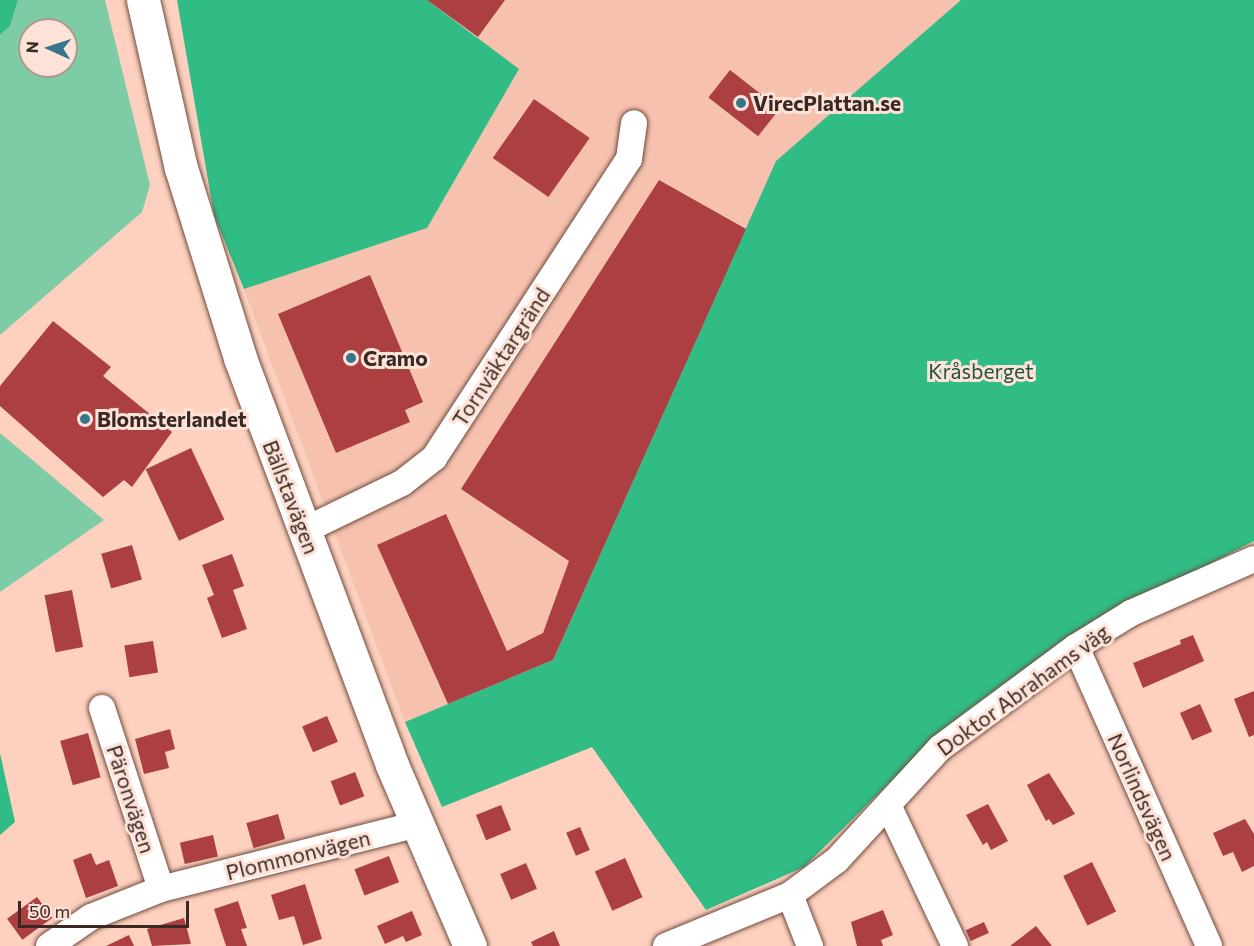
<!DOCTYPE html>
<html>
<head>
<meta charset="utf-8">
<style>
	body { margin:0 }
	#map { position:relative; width:1254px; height:946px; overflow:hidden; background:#fdd0bf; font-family:Commissioner,sans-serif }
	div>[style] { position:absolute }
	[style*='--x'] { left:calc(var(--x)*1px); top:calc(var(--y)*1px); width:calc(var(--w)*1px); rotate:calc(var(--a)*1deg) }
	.built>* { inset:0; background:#f6c2af }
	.green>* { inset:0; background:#7dcca5 }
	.forest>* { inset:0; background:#31bc85 }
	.building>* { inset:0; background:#ab3f42; transform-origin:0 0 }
	.roads { filter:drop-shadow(0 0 2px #704b3d) drop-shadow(0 0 2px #704b3d) }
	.street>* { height:26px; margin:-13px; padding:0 13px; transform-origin:13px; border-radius:13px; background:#fff }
	.secondary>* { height:33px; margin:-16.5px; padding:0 16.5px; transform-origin:16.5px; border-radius:16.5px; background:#fff }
	.dots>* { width:16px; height:16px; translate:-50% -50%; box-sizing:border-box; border:3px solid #fde2d8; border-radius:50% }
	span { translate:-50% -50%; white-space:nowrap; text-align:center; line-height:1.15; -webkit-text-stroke:6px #fde2d8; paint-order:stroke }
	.poi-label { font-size:21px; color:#3a2922; font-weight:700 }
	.left { translate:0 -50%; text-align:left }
	.street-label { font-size:21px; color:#3a2922 }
	.park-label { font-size:21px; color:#20543d }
	.north { position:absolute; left:18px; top:18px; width:60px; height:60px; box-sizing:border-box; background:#fde2d8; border:2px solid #af988f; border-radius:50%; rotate:273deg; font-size:16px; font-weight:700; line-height:24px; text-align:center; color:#3a2922 }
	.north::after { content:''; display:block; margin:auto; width:21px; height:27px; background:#36768a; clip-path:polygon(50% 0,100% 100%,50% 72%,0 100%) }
	.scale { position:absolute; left:18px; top:901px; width:171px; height:27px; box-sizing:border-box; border:3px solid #3a2922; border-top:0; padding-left:8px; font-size:18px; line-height:21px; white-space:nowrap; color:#3a2922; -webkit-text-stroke:4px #fde2d8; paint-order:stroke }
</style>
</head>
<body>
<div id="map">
	<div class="built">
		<i style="clip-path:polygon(427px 0,961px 0,776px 161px,553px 660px,405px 722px,244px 289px,427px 228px,478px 37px)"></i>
	</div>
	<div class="green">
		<i style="clip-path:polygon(evenodd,18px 0,105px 0,150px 185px,142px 212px,0 335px,0 35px,10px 26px,18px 0,30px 30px,66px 30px,66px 66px,30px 66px,30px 30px)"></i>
		<i style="clip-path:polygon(0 433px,104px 520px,0 592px)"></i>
	</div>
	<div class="forest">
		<i style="clip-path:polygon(0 0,18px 0,10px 26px,0 35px)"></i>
		<i style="clip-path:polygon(177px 0,427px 0,519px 69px,427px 228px,244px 289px,214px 215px)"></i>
		<i style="clip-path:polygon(961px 0,1254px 0,1254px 541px,1067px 637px,947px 726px,804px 867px,706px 910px,592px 747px,442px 807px,405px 722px,553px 660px,776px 161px)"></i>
		<i style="clip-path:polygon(0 753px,15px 822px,0 835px)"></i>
	</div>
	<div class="building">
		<i style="clip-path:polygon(427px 0,505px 0,478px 37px)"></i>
		<i style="left:730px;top:70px;width:63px;height:35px;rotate:38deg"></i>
		<i style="left:534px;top:99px;width:68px;height:72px;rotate:35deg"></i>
		<i style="clip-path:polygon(659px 180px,746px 229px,553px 660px,448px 704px,377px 545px,446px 514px,507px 651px,543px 633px,569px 561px,461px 489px)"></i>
		<i style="clip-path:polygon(370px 275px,423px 402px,405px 410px,410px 422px,336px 453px,278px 314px)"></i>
		<i style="clip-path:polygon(53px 321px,111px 367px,103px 376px,172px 432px,132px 487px,124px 480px,103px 497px,0 406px,0 386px)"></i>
		<i style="left:191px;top:448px;width:79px;height:50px;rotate:65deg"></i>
		<i style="left:132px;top:545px;width:36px;height:32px;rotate:74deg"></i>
		<i style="clip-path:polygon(232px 554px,244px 586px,233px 590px,247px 629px,222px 638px,207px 598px,214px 595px,202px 565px)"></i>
		<i style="left:72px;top:590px;width:58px;height:28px;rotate:79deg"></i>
		<i style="clip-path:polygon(1193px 635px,1204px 661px,1143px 688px,1133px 663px,1181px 644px,1180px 640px)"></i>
		<i style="left:153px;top:641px;width:32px;height:29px;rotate:81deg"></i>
		<i style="clip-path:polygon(1254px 691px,1254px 735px,1249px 737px,1234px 699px)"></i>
		<i style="left:1200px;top:704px;width:30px;height:22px;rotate:66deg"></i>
		<i style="left:327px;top:716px;width:28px;height:27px;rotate:67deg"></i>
		<i style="clip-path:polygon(170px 729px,175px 749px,165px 752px,169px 768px,144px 774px,135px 739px)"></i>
		<i style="left:88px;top:733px;width:46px;height:29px;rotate:74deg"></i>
		<i style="left:355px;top:772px;width:26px;height:26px;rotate:69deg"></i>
		<i style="clip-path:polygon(1049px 773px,1075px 814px,1053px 825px,1049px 819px,1046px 821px,1027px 785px)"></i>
		<i style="clip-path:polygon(988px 804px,1008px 841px,991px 850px,987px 842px,983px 845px,966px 815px)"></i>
		<i style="left:501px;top:805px;width:27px;height:27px;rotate:68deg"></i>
		<i style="left:278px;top:814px;width:26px;height:33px;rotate:74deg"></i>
		<i style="clip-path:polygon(1245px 819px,1254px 834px,1254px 866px,1242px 872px,1233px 852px,1223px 856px,1213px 833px)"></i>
		<i style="left:580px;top:827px;width:25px;height:15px;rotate:67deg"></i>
		<i style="left:213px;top:835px;width:22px;height:34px;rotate:77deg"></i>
		<i style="clip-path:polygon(91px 853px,96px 865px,109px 860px,118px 886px,86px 898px,73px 860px)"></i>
		<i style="left:389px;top:856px;width:28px;height:37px;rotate:69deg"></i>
		<i style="left:625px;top:858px;width:43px;height:33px;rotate:66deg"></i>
		<i style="left:1092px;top:862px;width:55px;height:32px;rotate:64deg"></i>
		<i style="left:526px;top:863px;width:28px;height:28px;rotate:67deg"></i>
		<i style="clip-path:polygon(305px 884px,322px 939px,303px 945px,294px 916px,279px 920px,271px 895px)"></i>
		<i style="left:37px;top:897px;width:26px;height:37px;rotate:54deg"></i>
		<i style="clip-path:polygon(238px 901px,247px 928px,241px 929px,247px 946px,226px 946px,214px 909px)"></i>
		<i style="clip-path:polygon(883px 910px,893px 935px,881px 940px,883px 946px,857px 946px,851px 922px)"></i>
		<i style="clip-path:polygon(412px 911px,422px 935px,406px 942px,403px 936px,385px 944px,377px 926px)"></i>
		<i style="clip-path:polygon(184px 918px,191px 944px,152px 946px,147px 929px)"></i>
		<i style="left:984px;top:922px;width:12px;height:20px;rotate:66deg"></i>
		<i style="clip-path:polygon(1036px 926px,1052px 946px,1010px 946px)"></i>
		<i style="clip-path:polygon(554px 931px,560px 946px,533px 946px,531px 942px)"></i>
		<i style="clip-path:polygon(129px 935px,134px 946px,106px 946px)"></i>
	</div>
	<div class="roads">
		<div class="street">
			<i style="--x:303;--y:531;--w:110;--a:-25.9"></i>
			<i style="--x:402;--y:483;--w:41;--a:-38"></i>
			<i style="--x:434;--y:458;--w:357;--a:-56.9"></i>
			<i style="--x:629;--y:159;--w:36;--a:-82"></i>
			<i style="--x:1076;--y:647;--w:327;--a:66"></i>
			<i style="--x:102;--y:708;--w:190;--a:71.9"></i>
			<i style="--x:889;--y:807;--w:154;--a:64.6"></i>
			<i style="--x:790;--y:895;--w:55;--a:68.6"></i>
			<i style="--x:49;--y:946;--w:51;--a:-34.6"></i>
			<i style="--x:91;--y:917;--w:75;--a:-21.8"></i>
			<i style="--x:161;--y:889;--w:264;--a:-14.2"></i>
			<i style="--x:666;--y:946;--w:134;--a:-22.4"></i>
			<i style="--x:790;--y:895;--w:59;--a:-36.7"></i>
			<i style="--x:837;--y:860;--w:152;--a:-47.4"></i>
			<i style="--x:940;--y:748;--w:169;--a:-36.6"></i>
			<i style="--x:1076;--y:647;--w:65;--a:-31.7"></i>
			<i style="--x:1131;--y:613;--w:134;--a:-23.7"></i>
		</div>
		<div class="secondary">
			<i style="--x:143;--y:0;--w:172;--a:77.3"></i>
			<i style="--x:181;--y:168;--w:199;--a:72.7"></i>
			<i style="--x:240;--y:358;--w:434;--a:69.5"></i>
			<i style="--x:392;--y:765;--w:197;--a:66.7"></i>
		</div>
	</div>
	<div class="dots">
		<i style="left:741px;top:103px;background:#36768a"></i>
		<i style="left:351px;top:358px;background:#36768a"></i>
		<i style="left:85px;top:419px;background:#36768a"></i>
	</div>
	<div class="poi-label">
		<span class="left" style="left:753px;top:103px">VirecPlattan.se</span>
		<span class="left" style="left:363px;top:358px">Cramo</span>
		<span class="left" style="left:97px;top:419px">Blomsterlandet</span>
	</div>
	<div class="street-label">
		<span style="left:501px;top:357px;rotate:-57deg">Tornväktargränd</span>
		<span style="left:291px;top:497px;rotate:69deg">Bällstavägen</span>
		<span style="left:1023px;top:690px;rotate:-36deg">Doktor Abrahams väg</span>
		<span style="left:1142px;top:797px;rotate:66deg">Norlindsvägen</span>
		<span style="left:131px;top:799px;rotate:72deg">Päronvägen</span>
		<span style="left:298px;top:855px;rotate:-14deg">Plommonvägen</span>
	</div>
	<div class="park-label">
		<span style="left:981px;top:371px">Kråsberget</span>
	</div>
	<div class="north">N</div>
	<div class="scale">50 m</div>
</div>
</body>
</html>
